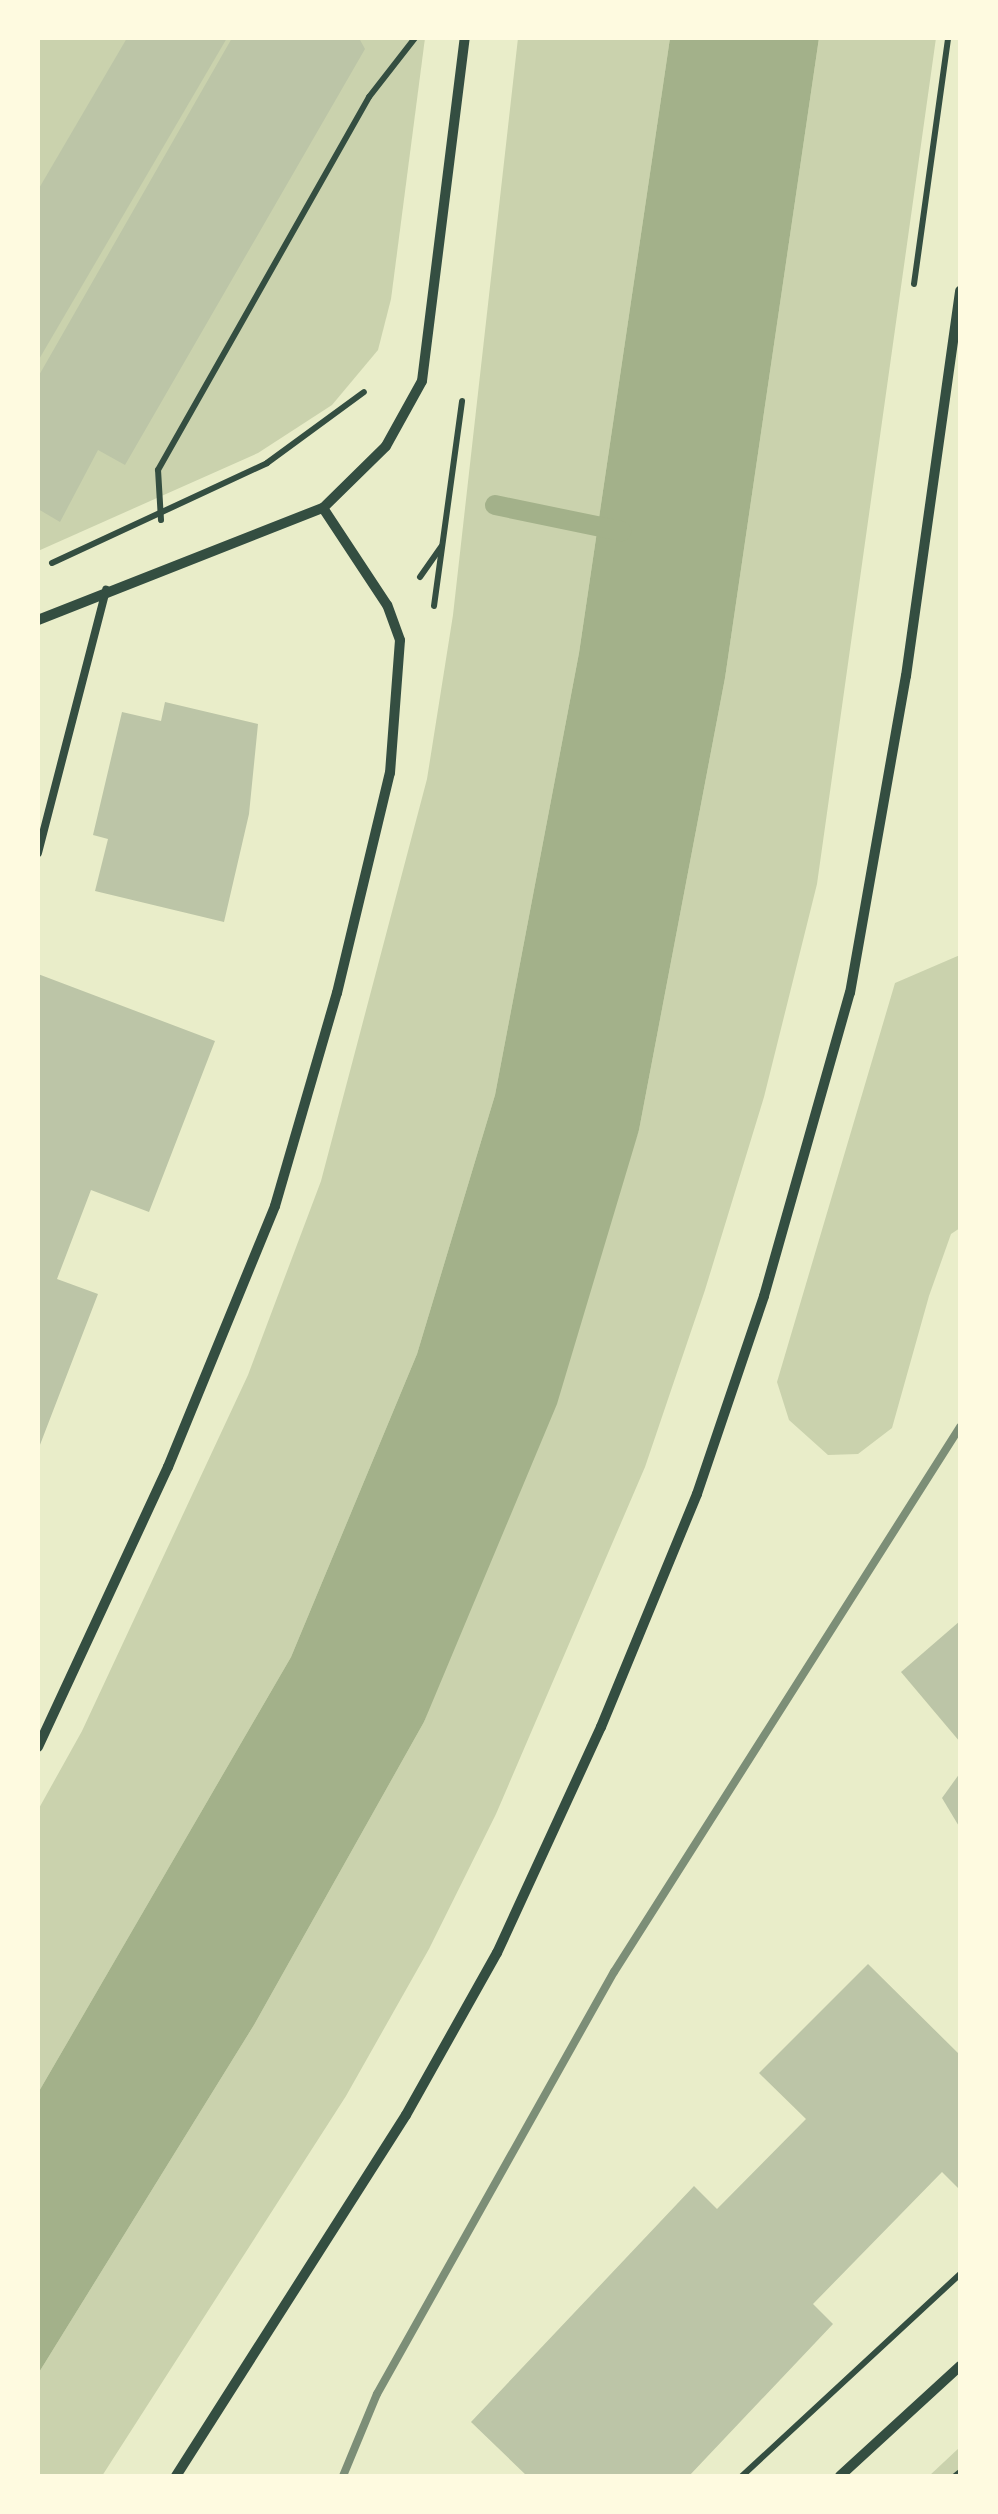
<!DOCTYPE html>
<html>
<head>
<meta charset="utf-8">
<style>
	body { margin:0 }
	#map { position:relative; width:998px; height:2514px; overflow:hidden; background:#e9edc9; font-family:Montserrat,sans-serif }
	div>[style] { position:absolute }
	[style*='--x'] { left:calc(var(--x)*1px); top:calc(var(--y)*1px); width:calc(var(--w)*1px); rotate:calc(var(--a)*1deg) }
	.green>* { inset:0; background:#cad2ad }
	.water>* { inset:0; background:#a3b18a }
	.stream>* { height:20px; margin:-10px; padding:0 10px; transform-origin:10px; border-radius:10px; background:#a3b18a }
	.building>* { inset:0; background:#bcc5a7 }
	.path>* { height:6px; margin:-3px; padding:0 3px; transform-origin:3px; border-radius:3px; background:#344e41 }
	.service>* { height:8px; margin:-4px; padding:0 4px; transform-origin:4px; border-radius:4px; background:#344e41 }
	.minor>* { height:10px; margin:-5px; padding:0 5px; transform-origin:5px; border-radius:5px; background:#344e41 }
	.rail>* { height:8px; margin:-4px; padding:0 4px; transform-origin:4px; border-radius:4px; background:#7c8e77 }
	span { translate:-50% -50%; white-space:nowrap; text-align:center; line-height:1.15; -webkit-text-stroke:9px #fefae0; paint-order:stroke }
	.frame { position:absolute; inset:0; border:40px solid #fefae0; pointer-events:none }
</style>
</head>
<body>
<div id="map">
	<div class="green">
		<i style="clip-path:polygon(38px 38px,425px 38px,391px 299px,378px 350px,332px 405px,258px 453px,38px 551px)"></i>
		<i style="clip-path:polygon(518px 38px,670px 38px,579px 653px,495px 1095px,417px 1354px,291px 1657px,38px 2093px,38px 1810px,82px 1731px,248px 1375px,321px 1181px,427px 779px,453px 615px)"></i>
		<i style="clip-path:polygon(819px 38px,936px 38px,817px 884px,764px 1097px,705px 1290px,645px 1467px,496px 1814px,429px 1949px,346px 2096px,102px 2476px,38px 2476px,38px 2374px,254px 2025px,424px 1722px,639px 1130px,725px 678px)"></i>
		<i style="clip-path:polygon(960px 955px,960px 1228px,951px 1234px,929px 1296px,892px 1428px,858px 1454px,828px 1455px,789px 1420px,777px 1382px,895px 983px)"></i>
		<i style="clip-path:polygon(960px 2447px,960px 2476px,929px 2476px)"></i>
	</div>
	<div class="water">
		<i style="clip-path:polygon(670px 38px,819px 38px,725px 678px,639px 1130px,557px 1404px,424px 1722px,254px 2025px,38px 2374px,38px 2093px,291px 1657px,417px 1354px,495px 1095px,579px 653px)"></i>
	</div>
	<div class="stream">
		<i style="--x:495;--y:505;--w:129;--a:11.7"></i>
	</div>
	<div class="building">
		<i style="clip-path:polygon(127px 38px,227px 38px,38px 361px,38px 190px)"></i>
		<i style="clip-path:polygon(232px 38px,359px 38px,365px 49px,125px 465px,98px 450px,60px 522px,38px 509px,38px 377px)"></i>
		<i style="clip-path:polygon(165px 702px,258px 724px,249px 814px,224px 922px,95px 891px,108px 839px,93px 835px,122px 712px,161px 721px)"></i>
		<i style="clip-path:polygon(38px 974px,215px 1041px,149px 1212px,91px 1190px,57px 1279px,98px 1294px,38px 1450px)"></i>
		<i style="clip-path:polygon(960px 1621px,960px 1742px,901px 1672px)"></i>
		<i style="clip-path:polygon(960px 1773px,960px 1828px,942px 1798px)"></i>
		<i style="clip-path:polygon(868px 1964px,960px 2055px,960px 2190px,942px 2172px,813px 2304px,833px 2324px,689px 2476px,527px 2476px,471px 2422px,694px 2186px,717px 2209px,806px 2119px,759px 2073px)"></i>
	</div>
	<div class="path">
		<i style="--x:914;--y:284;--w:248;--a:-82.1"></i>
		<i style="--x:161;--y:520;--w:50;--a:-93.4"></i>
		<i style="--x:158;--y:470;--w:429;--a:-60.5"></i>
		<i style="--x:369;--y:97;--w:75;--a:-52.1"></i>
		<i style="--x:52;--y:563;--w:237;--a:-24.9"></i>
		<i style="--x:267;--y:463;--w:120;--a:-36.2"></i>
		<i style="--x:420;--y:577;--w:37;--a:-55"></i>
		<i style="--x:434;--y:606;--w:207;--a:-82.2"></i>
		<i style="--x:742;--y:2476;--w:297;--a:-42.8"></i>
		<i style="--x:955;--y:2476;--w:6;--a:-39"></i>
	</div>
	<div class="service">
		<i style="--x:38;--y:853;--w:272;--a:-75.5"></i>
	</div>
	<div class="minor">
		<i style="--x:38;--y:620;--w:306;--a:-21.5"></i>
		<i style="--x:323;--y:508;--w:88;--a:-44.5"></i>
		<i style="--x:386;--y:446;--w:74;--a:-61"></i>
		<i style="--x:422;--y:381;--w:346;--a:-82.9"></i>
		<i style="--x:38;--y:1747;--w:309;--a:-65.1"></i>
		<i style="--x:168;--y:1467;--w:282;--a:-67.7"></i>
		<i style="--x:275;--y:1206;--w:222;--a:-73.8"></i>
		<i style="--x:337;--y:993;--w:226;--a:-76.5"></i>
		<i style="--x:390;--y:773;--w:133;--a:-85.7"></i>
		<i style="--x:400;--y:640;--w:37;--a:-110"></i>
		<i style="--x:387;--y:605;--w:116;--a:-123.4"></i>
		<i style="--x:176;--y:2476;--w:428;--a:-57.5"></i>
		<i style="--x:406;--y:2115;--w:186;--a:-60.7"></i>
		<i style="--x:497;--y:1953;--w:249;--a:-65.3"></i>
		<i style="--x:601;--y:1727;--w:252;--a:-67.6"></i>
		<i style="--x:697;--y:1494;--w:209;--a:-71.3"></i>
		<i style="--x:764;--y:1296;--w:315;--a:-74.2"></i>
		<i style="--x:850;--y:993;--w:322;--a:-80"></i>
		<i style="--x:906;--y:676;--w:389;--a:-82"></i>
		<i style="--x:840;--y:2476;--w:163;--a:-42.5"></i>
	</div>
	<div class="rail">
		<i style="--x:343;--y:2476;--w:89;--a:-67.5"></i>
		<i style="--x:377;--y:2394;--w:484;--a:-60.7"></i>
		<i style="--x:614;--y:1972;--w:646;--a:-57.59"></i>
	</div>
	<div class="frame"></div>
</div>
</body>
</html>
